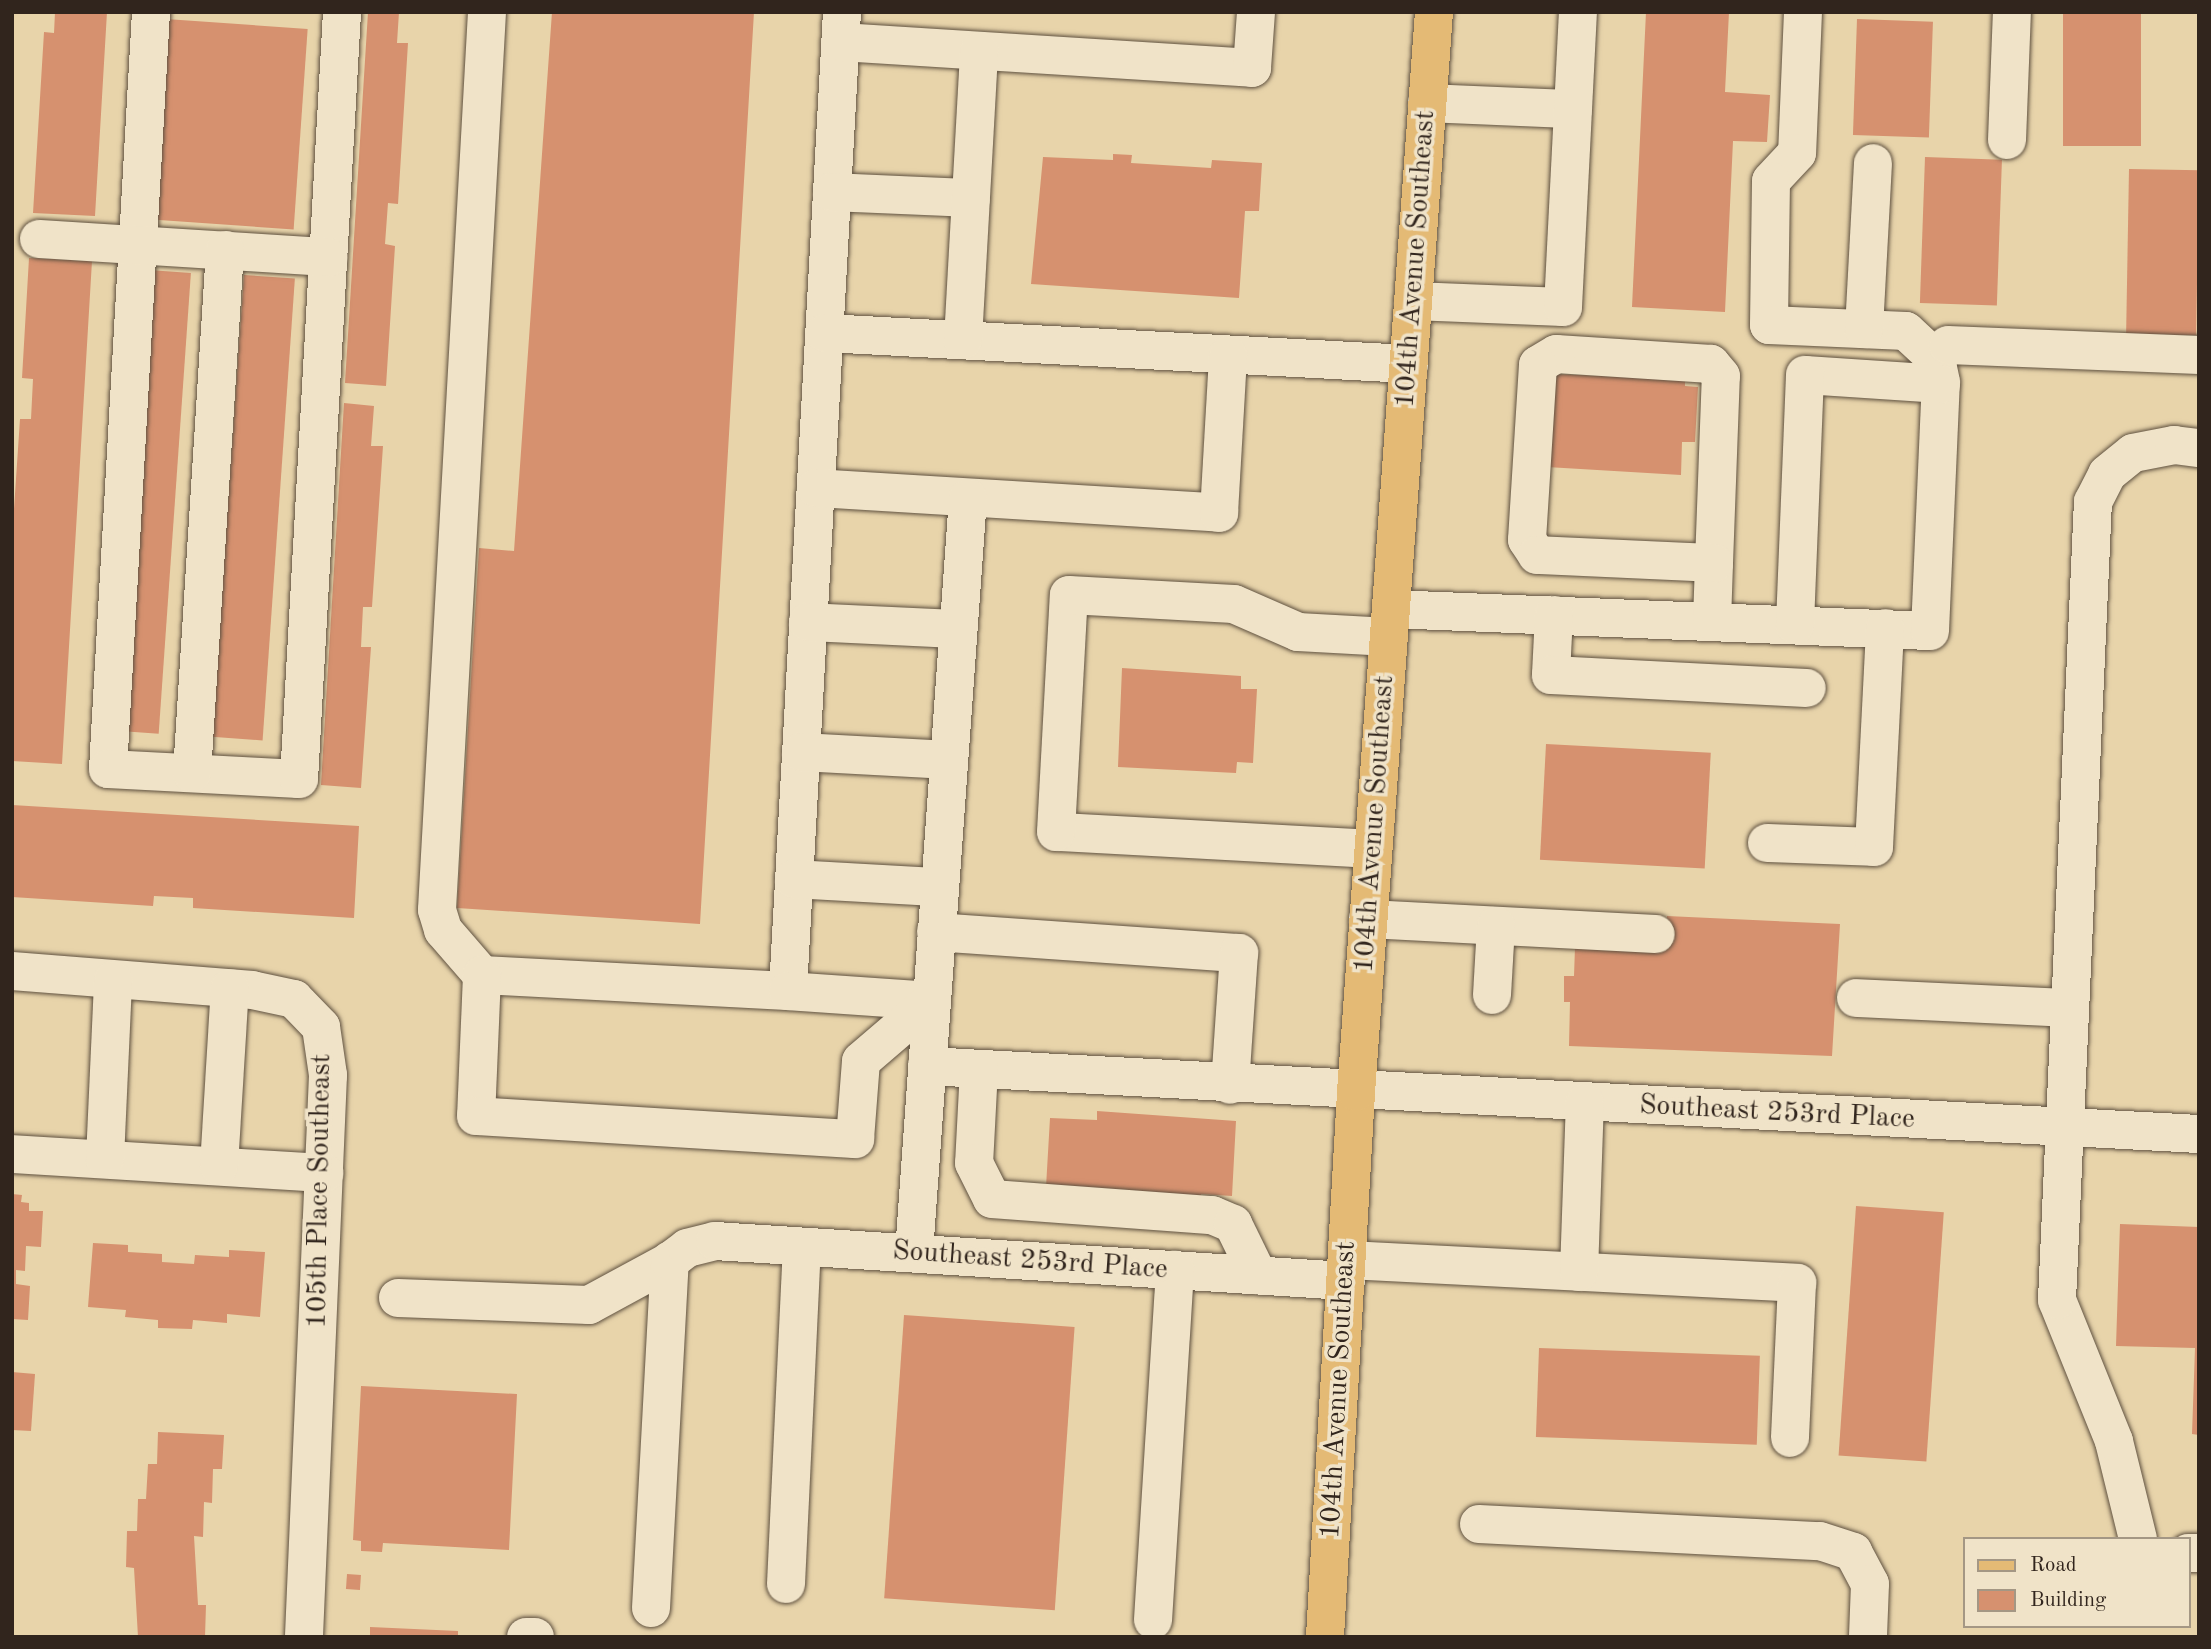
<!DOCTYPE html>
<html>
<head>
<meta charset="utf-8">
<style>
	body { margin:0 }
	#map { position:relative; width:2211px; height:1649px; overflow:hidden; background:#e8d4aa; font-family:"Old Standard TT",serif }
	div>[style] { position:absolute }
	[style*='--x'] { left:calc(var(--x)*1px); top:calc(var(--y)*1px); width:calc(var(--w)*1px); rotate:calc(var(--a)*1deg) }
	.building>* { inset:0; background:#d6916f; transform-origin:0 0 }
	.roads { filter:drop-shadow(0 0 2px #5f5140) drop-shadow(0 0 2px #5f5140) }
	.minor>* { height:38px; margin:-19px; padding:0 19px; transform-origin:19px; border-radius:19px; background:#f0e3c8 }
	.major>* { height:38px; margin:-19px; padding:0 19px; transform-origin:19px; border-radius:19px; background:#e4ba75 }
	span { translate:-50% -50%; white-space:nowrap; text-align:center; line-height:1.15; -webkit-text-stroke:7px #f0e3c8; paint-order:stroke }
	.street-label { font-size:28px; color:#31251d }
	.frame { position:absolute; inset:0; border:14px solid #31251d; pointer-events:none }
	.legend { position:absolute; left:1963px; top:1537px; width:228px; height:91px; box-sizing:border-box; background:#f0e3c8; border:2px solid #a49784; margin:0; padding:9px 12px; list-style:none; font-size:21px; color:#31251d }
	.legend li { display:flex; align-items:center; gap:14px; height:35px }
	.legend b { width:35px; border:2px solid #a49784 }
</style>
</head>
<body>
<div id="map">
	<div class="building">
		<i style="clip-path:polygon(55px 12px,107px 12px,95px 216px,33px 213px,44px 32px,54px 33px)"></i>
		<i style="clip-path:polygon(368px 12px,399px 12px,397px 43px,408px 43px,398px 204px,388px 203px,385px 244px,395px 246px,386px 386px,345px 383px)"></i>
		<i style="clip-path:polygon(552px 12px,754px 12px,700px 924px,457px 908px,479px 548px,514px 551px)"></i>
		<i style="clip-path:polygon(1646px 12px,1729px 12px,1725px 92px,1770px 95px,1767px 142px,1733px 141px,1725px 312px,1632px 307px)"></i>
		<i style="left:2063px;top:12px;width:78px;height:134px"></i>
		<i style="left:166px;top:19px;width:142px;height:201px;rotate:4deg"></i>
		<i style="left:1857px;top:19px;width:76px;height:116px;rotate:2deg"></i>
		<i style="clip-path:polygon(1113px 154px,1132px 155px,1131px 163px,1211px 168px,1212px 160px,1262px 163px,1259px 211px,1245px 211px,1239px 298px,1031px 284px,1043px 157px,1113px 160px)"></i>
		<i style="left:1925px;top:157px;width:77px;height:146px;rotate:2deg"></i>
		<i style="left:2129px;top:169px;width:70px;height:165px;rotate:1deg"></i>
		<i style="clip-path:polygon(29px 258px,92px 261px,62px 764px,12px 761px,12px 539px,20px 419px,31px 419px,33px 379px,22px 378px)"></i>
		<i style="left:149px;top:270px;width:42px;height:462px;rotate:4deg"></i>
		<i style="left:244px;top:275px;width:51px;height:463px;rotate:4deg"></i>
		<i style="clip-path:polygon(1551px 374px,1685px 379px,1685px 386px,1698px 387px,1695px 442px,1682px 442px,1681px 475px,1547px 467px)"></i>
		<i style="clip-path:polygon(344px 403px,374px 406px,371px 446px,383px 446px,372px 607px,363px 607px,361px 647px,371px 647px,361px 788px,321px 785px)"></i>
		<i style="clip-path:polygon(1122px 668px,1241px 676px,1241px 689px,1257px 689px,1253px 763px,1237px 762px,1236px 773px,1118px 767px)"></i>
		<i style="left:1546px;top:744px;width:165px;height:116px;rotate:3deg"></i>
		<i style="clip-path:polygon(12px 805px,359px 826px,354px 918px,193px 908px,193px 898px,154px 896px,153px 906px,12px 897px)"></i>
		<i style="clip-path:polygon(1667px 916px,1840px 924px,1832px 1056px,1569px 1046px,1570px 1002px,1564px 1002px,1564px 976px,1574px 976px,1575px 947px,1666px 951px)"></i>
		<i style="clip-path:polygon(1097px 1111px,1236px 1121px,1232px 1196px,1201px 1194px,1200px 1203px,1046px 1187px,1050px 1118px,1097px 1120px)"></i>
		<i style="clip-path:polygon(12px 1194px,22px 1195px,21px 1202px,29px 1203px,29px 1211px,43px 1211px,41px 1247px,26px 1246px,25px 1271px,16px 1270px,16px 1284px,30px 1286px,28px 1320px,12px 1319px)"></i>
		<i style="left:1856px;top:1206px;width:88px;height:250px;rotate:4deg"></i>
		<i style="clip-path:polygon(2120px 1224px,2199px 1227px,2199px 1435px,2192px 1434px,2195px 1348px,2116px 1346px)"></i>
		<i style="clip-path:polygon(93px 1243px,128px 1245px,128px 1252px,162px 1254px,162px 1262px,194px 1264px,195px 1255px,229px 1257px,229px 1250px,265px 1252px,260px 1317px,227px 1314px,227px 1323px,193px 1320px,192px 1329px,158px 1328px,158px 1320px,125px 1317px,126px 1310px,88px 1307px)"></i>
		<i style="left:904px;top:1315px;width:171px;height:284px;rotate:4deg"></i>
		<i style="left:1539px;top:1348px;width:221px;height:89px;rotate:2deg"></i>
		<i style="clip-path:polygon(12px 1372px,35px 1374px,31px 1431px,12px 1430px)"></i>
		<i style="clip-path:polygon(361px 1386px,517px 1394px,509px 1550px,383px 1543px,382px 1552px,361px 1551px,361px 1541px,353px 1540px)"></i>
		<i style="clip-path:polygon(158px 1432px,224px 1435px,222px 1469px,213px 1469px,212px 1503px,204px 1502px,203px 1537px,194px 1536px,198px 1605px,206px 1605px,205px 1637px,138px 1637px,134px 1568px,126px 1567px,127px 1531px,137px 1531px,138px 1499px,146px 1499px,148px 1464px,157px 1464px)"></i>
		<i style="left:347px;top:1574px;width:14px;height:15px;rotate:4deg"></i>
		<i style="clip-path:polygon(370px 1627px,458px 1631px,458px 1637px,370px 1637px)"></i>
	</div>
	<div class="roads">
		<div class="minor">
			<i style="--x:151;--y:12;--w:758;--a:93.25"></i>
			<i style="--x:108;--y:769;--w:191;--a:3"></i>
			<i style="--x:299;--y:779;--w:768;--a:-86.79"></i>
			<i style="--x:487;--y:12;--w:899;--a:93.19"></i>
			<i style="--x:437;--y:910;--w:21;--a:73"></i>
			<i style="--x:443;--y:930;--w:60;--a:49.1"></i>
			<i style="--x:482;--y:975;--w:306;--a:3"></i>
			<i style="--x:842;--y:12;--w:980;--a:93.16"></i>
			<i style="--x:788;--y:991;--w:143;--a:4"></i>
			<i style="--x:1803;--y:12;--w:141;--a:92.4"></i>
			<i style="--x:1797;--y:153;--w:38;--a:133"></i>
			<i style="--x:1771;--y:181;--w:144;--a:90.8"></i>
			<i style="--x:1769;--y:325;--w:137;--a:2.5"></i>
			<i style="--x:1906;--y:331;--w:41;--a:43"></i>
			<i style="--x:841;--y:42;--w:412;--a:3.6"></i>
			<i style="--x:1252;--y:68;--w:56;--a:-85.9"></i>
			<i style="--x:1427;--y:103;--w:146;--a:2.4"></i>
			<i style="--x:2007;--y:140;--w:128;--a:-87.8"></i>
			<i style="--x:832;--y:192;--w:139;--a:2.5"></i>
			<i style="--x:39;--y:239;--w:290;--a:3.6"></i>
			<i style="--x:1413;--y:301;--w:150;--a:2.3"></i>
			<i style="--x:1563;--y:307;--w:295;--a:-87.1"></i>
			<i style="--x:1864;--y:329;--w:166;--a:-86.9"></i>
			<i style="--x:825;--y:333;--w:585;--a:3.04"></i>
			<i style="--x:963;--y:340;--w:289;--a:-86.8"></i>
			<i style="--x:1941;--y:382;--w:24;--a:-102"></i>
			<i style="--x:1936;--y:359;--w:18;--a:-49"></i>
			<i style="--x:1948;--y:345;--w:251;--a:2.3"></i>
			<i style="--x:816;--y:488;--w:404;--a:3.5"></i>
			<i style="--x:1219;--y:513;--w:158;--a:-86.7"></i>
			<i style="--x:1391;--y:609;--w:539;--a:2.34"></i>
			<i style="--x:1930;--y:631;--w:247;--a:-87.5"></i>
			<i style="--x:1941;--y:384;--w:136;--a:-176.2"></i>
			<i style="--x:1805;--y:375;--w:250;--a:92.3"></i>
			<i style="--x:1554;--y:615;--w:60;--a:92.9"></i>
			<i style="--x:1551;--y:675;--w:256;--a:2.9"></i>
			<i style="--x:1712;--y:621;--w:58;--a:-88"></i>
			<i style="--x:1714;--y:563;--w:187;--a:-87.9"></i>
			<i style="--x:1721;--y:376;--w:16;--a:-130"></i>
			<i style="--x:1711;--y:364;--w:155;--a:-176.3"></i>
			<i style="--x:1556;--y:354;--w:21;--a:149"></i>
			<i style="--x:1538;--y:365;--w:175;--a:93.6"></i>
			<i style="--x:1527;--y:540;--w:18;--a:56"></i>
			<i style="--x:1537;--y:555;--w:177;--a:2.6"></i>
			<i style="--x:808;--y:622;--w:150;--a:2.7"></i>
			<i style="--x:801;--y:752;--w:148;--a:3.1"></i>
			<i style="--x:192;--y:773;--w:524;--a:-86.39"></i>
			<i style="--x:1767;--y:843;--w:107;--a:2.1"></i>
			<i style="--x:1874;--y:847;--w:219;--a:-87.1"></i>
			<i style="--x:1373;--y:849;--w:317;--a:-176.9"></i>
			<i style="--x:1056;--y:832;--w:237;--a:-86.9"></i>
			<i style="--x:1069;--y:595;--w:165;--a:3.1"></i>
			<i style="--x:1234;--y:604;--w:70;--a:23.6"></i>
			<i style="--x:1298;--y:632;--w:91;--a:3.1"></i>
			<i style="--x:794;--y:879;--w:145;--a:3.2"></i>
			<i style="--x:1368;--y:919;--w:288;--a:3"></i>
			<i style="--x:936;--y:932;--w:304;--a:4"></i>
			<i style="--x:1239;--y:953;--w:132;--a:93.9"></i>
			<i style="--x:12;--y:971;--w:241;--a:4.5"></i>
			<i style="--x:252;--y:990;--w:43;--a:12.1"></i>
			<i style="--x:294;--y:999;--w:39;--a:46"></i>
			<i style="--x:321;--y:1027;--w:49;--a:81.7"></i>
			<i style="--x:328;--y:1075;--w:563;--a:92.45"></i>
			<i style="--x:482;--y:975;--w:141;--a:92.4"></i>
			<i style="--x:476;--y:1116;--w:380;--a:3.5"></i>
			<i style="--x:855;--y:1139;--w:78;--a:-85.6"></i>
			<i style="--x:861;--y:1061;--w:92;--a:-40.6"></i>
			<i style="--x:1492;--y:995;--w:69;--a:-86.7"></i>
			<i style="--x:1856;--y:998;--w:212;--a:2.7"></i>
			<i style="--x:927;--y:1066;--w:1274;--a:3.06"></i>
			<i style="--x:979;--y:1069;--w:94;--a:93"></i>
			<i style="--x:974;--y:1163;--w:40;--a:63.4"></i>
			<i style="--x:992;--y:1199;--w:221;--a:4.2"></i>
			<i style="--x:1212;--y:1215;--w:23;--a:23"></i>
			<i style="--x:1233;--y:1224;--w:57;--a:63.9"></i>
			<i style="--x:12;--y:1154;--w:313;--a:3.5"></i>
			<i style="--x:105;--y:1159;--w:179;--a:-87.4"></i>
			<i style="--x:219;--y:1166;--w:178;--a:-86.5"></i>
			<i style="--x:914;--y:1253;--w:757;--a:-85.91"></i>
			<i style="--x:1347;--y:1260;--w:451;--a:2.9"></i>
			<i style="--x:1797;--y:1283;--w:155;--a:92.6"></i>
			<i style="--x:1579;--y:1272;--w:169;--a:-88"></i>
			<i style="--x:398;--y:1298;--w:191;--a:2.1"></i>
			<i style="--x:589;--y:1305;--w:92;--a:-28.5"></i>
			<i style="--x:1479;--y:1524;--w:341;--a:2.9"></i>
			<i style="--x:1820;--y:1541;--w:35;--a:18"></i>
			<i style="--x:1853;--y:1552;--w:36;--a:62"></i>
			<i style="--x:1870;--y:1584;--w:53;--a:92.2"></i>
			<i style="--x:2138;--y:1539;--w:101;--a:-103.8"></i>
			<i style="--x:2114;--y:1441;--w:152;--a:-112"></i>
			<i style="--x:2057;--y:1300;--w:799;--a:-87.42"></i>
			<i style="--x:2093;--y:502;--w:31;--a:-63"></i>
			<i style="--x:2107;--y:474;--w:33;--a:-39"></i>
			<i style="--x:2133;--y:453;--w:42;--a:-11"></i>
			<i style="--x:2174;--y:445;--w:25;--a:7"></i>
			<i style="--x:2188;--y:1553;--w:11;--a:0"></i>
			<i style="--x:786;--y:1584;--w:337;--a:-87.3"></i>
			<i style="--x:651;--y:1608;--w:348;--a:-86.9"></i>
			<i style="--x:670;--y:1261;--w:21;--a:-37"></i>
			<i style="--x:687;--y:1248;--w:29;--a:-14"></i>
			<i style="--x:715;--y:1241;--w:632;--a:3.63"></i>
			<i style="--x:1153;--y:1620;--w:351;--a:-86.4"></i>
			<i style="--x:526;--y:1637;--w:9;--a:0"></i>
		</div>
		<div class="major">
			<i style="--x:1325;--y:1637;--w:546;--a:-86.74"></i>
			<i style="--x:1356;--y:1092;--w:1083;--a:-85.87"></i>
		</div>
	</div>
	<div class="street-label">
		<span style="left:1416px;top:259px;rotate:-86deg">104th Avenue Southeast</span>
		<span style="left:1375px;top:824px;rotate:-86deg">104th Avenue Southeast</span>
		<span style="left:1777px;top:1113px;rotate:3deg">Southeast 253rd Place</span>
		<span style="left:320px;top:1191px;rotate:-89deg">105th Place Southeast</span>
		<span style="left:1030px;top:1261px;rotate:4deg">Southeast 253rd Place</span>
		<span style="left:1339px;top:1390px;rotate:-87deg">104th Avenue Southeast</span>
	</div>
	<div class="frame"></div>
	<ul class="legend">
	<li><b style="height:9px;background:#e4ba75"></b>Road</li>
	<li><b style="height:19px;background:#d6916f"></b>Building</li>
	</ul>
</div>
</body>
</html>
